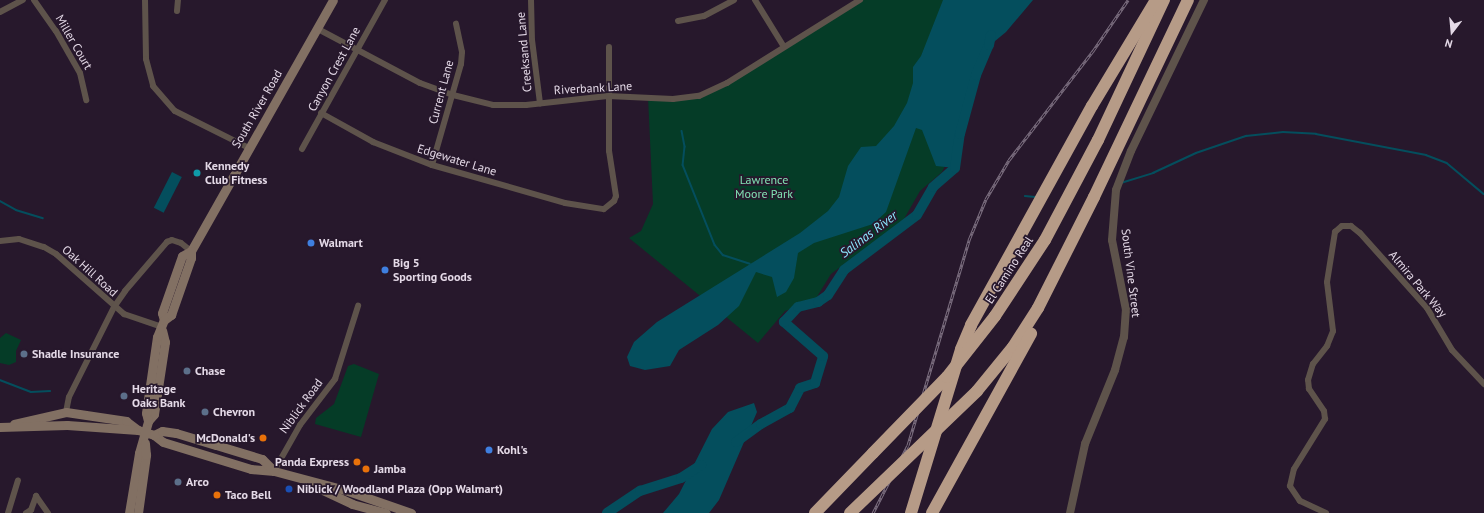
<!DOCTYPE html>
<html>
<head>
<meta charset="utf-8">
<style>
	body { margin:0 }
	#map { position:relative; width:1484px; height:513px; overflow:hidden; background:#27182c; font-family:"PT Sans",sans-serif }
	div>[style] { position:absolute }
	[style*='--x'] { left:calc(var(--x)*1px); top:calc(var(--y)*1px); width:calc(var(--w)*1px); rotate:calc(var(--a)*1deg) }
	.green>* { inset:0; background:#053c27 }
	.water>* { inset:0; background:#044e5d; transform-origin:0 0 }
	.stream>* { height:1.5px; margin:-0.75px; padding:0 0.75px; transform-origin:0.75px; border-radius:0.75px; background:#044e5d }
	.river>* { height:10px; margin:-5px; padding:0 5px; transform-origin:5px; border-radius:5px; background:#044e5d }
	.minor>* { height:6px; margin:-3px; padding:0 3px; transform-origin:3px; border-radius:3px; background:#5e534b }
	.tertiary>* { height:8px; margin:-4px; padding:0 4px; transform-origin:4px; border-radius:4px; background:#5e534b }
	.secondary>* { height:9px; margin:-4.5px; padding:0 4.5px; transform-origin:4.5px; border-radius:4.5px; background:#827063 }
	.motorway>* { height:12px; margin:-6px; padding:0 6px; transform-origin:6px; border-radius:6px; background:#b69b87 }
	.rail>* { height:3px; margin-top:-1.5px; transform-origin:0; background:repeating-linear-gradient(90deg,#27182c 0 4.5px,#7e7182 0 9px); box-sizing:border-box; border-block:1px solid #7e7182 }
	.motorway-bridge>* { height:12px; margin:-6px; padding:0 6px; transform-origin:6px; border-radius:6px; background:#b69b87 }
	.dots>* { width:11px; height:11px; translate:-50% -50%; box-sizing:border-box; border:2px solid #27182c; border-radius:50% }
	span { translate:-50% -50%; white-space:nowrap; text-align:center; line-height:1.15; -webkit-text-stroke:3.5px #27182c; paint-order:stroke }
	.street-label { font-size:12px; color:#e4d9e7 }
	.poi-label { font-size:12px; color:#e4d9e7; font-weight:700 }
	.left { translate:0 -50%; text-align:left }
	.right { translate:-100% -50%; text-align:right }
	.park-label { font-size:12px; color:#80e2b3 }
	.water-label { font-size:13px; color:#8de8ff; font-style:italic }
	.north { position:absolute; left:1432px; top:12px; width:40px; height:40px; -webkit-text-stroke:3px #27182c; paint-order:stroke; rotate:196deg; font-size:11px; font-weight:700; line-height:16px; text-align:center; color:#e4d9e7 }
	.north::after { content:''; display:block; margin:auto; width:14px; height:18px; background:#e4d9e7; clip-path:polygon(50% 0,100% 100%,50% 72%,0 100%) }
</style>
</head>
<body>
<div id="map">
	<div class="green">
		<i style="clip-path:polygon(860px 0,985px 0,989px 45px,976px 75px,960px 134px,942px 172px,920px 191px,904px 219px,831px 274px,815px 300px,785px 311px,758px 343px,629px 238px,641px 231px,653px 204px,648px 97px,673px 99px,711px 91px)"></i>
		<i style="clip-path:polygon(6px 333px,21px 340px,16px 351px,16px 362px,9px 365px,0 363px,0 338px)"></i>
		<i style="clip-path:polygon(354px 364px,379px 374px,361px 437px,315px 424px,316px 418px,334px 404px,348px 366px)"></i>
	</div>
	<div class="water">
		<i style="clip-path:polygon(943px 0,1033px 0,1006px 32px,989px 46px,976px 76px,960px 134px,955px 168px,936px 166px,922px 130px,916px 128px,886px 212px,873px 224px,814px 243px,798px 253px,794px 278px,786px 292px,777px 297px,772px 277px,756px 272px,739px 306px,718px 325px,679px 350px,670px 366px,645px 370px,630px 366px,627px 357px,634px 342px,657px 322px,800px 233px,828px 211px,839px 197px,848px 166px,861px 147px,876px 146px,894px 126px,907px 103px,913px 83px,913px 67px,921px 56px)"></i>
		<i style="left:172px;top:172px;width:11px;height:40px;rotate:27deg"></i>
		<i style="clip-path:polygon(754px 403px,757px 412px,719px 500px,709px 513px,663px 513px,679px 494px,712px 429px,728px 412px)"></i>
	</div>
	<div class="stream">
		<i style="--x:682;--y:131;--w:16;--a:79"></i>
		<i style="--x:685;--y:147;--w:18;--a:96"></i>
		<i style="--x:683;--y:165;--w:86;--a:68.2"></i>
		<i style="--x:715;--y:245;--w:13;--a:51"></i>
		<i style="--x:723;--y:255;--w:28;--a:18"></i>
		<i style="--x:1121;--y:183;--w:34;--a:-17"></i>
		<i style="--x:1153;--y:173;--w:47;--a:-24.9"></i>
		<i style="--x:1196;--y:153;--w:53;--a:-18.8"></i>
		<i style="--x:1246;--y:136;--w:37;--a:-6"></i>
		<i style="--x:1283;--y:132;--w:33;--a:3"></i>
		<i style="--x:1316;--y:134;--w:112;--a:10.8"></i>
		<i style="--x:1426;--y:155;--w:22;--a:21"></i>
		<i style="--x:1447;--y:163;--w:48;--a:40"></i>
		<i style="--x:1025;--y:196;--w:10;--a:6"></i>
		<i style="--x:0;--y:201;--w:18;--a:29"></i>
		<i style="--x:16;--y:210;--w:28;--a:17"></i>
		<i style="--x:0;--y:380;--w:33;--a:21"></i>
		<i style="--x:31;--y:392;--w:19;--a:-3"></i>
	</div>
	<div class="river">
		<i style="--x:736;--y:442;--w:31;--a:-36"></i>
		<i style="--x:761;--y:424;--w:33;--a:-29"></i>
		<i style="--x:790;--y:408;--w:22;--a:-63"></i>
		<i style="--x:800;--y:388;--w:16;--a:-18"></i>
		<i style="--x:815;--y:383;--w:28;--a:-73"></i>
		<i style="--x:823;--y:356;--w:52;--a:-138.9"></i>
		<i style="--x:784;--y:322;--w:21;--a:-47"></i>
		<i style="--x:798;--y:307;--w:21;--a:-14"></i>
		<i style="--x:818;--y:302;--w:12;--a:-35"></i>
		<i style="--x:828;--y:295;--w:30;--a:-57"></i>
		<i style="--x:844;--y:270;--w:91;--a:-37"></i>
		<i style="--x:917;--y:215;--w:32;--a:-60"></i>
		<i style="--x:933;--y:187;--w:29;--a:-41"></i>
		<i style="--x:955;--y:168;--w:34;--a:-82"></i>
		<i style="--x:960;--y:134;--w:61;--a:-74.8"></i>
		<i style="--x:976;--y:75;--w:33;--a:-67"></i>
		<i style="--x:989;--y:45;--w:10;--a:-79"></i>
		<i style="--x:607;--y:513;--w:40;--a:-34"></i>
		<i style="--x:640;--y:491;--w:43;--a:-17.6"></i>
		<i style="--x:681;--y:478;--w:24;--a:-33"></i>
	</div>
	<div class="minor">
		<i style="--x:34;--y:0;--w:38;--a:55"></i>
		<i style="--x:56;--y:31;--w:48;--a:60.3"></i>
		<i style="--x:80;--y:73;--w:28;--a:77"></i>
		<i style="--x:145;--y:0;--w:59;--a:89"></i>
		<i style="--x:146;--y:59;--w:28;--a:75"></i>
		<i style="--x:153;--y:86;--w:33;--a:49"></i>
		<i style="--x:175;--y:111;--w:83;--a:26.6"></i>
		<i style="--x:531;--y:0;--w:40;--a:88.6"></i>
		<i style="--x:532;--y:40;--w:64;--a:82.8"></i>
		<i style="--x:755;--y:0;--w:55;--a:58.3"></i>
		<i style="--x:177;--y:11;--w:11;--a:-85"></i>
		<i style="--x:0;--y:12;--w:26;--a:-28"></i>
		<i style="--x:678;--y:21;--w:26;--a:-11"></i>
		<i style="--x:704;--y:16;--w:34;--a:-28"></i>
		<i style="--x:318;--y:29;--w:115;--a:27.9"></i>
		<i style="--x:420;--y:83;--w:35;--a:20"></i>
		<i style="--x:453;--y:95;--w:41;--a:14"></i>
		<i style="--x:493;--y:105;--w:33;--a:0"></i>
		<i style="--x:526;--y:105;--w:82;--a:-6.3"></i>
		<i style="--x:608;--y:96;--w:65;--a:2.6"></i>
		<i style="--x:673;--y:99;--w:26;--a:-7"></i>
		<i style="--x:699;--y:96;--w:31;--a:-25"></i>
		<i style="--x:727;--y:83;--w:157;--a:-32"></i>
		<i style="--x:321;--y:113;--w:60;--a:29.1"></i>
		<i style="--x:373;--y:142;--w:63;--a:21.3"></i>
		<i style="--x:432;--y:165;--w:138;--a:15.9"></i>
		<i style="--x:565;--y:203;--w:39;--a:9"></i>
		<i style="--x:604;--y:209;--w:13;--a:-39"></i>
		<i style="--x:614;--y:201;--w:5;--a:-68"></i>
		<i style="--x:616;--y:196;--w:46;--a:-98.8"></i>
		<i style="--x:609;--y:151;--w:104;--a:-90"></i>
		<i style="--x:302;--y:149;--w:171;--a:-60.9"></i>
		<i style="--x:432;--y:165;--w:105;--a:-74"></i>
		<i style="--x:461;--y:64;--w:12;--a:-85"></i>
		<i style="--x:462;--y:52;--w:29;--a:-102"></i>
		<i style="--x:0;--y:241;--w:19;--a:-6"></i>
		<i style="--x:19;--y:239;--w:26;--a:18"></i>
		<i style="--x:44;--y:247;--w:14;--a:30"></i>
		<i style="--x:56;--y:254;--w:91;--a:41.4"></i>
		<i style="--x:124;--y:314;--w:40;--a:18.9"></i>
		<i style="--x:66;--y:412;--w:15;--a:-79"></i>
		<i style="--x:69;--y:397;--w:101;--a:-63.4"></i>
		<i style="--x:114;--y:307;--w:19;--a:-55"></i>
		<i style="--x:125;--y:291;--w:65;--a:-49.4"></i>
		<i style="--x:167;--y:242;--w:5;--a:-22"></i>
		<i style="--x:172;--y:240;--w:9;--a:18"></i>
		<i style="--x:181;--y:243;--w:13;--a:39"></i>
		<i style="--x:274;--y:471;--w:53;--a:-60.5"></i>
		<i style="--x:300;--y:425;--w:58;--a:-52.7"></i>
		<i style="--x:335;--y:379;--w:77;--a:-72.5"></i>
		<i style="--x:8;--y:513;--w:34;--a:-73"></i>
		<i style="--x:26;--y:513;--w:6;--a:-31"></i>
		<i style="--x:31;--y:510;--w:15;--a:-70"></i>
		<i style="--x:36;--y:496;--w:21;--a:55"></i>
		<i style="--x:1326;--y:513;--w:29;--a:-155"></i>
		<i style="--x:1300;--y:501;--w:18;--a:-124"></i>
		<i style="--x:1290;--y:486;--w:17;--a:-77"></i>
		<i style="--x:1294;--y:469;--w:59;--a:-58.2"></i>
		<i style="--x:1325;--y:419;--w:8;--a:-97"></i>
		<i style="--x:1324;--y:411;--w:27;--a:-124"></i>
		<i style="--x:1309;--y:389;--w:9;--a:-96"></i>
		<i style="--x:1308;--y:380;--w:17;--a:-73"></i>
		<i style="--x:1313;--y:364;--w:23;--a:-52"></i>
		<i style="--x:1327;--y:346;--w:16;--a:-68"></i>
		<i style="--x:1333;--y:331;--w:49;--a:-97"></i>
		<i style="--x:1327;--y:282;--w:51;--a:-80.9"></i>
		<i style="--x:1335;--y:232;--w:9;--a:-41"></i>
		<i style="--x:1342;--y:226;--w:9;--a:0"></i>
		<i style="--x:1351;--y:226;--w:11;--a:38"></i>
		<i style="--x:1360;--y:233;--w:101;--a:48.2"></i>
		<i style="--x:1427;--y:308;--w:49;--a:59.2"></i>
		<i style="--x:1452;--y:350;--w:47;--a:46.7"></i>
	</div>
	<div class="tertiary">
		<i style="--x:1070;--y:513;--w:71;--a:-77.7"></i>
		<i style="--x:1085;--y:444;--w:80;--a:-67.9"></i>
		<i style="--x:1115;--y:370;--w:34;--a:-75"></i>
		<i style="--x:1124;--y:337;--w:27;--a:-86"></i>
		<i style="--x:1126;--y:310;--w:71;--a:-101.3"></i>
		<i style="--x:1112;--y:240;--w:50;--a:-85.4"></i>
		<i style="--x:1116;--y:190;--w:42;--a:-69"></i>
		<i style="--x:1131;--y:151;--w:168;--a:-64.2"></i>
	</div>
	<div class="secondary">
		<i style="--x:164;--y:320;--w:7;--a:-106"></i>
		<i style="--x:162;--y:313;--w:60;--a:-70.7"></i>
		<i style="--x:182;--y:256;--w:10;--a:-29"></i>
		<i style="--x:191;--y:251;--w:288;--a:-60.5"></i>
		<i style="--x:148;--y:421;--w:9;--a:-49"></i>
		<i style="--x:154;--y:414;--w:73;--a:-81.3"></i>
		<i style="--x:165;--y:342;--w:12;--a:-104"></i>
		<i style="--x:14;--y:424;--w:53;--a:-13"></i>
		<i style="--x:66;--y:412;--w:61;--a:8.5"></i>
		<i style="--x:126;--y:421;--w:15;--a:37"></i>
		<i style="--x:0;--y:427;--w:67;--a:-1.7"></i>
		<i style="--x:67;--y:425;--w:71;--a:4"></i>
		<i style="--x:138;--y:430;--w:17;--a:17"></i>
		<i style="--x:154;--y:435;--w:11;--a:38"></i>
		<i style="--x:163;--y:442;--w:92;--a:17.1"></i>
		<i style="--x:251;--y:469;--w:23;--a:5"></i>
		<i style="--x:274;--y:471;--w:73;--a:15"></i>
		<i style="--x:345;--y:490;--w:70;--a:19.2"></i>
		<i style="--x:154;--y:435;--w:9;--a:-27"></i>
		<i style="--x:162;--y:431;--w:14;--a:8"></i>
		<i style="--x:176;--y:433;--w:42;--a:16.7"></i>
		<i style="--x:216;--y:445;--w:48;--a:16.9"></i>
		<i style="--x:262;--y:459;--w:17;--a:45"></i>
		<i style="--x:316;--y:487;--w:40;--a:25"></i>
		<i style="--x:352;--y:504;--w:35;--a:15"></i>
		<i style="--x:129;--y:513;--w:61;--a:-80.5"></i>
		<i style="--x:139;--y:453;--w:33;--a:-74"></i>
		<i style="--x:148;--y:421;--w:8;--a:-104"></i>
		<i style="--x:146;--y:413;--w:77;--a:-81.8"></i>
		<i style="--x:157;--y:337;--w:18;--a:-68"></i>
		<i style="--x:164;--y:320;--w:9;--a:-36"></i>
		<i style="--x:171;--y:315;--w:60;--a:-70.7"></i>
		<i style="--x:191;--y:258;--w:7;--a:-90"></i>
		<i style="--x:138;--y:513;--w:59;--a:-82.1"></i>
		<i style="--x:146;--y:455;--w:12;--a:-95"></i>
	</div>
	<div class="motorway">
		<i style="--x:995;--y:316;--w:91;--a:-56.7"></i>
		<i style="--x:1045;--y:240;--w:113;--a:-62.1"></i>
		<i style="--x:1098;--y:140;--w:155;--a:-64.8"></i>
		<i style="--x:977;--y:391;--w:57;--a:-50.7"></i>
		<i style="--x:1013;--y:347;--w:46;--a:-57.3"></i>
		<i style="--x:1038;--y:308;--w:124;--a:-63.2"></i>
		<i style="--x:1094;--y:197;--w:218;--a:-64.5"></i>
		<i style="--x:815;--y:513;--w:83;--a:-46"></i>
		<i style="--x:911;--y:513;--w:171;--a:-73"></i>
		<i style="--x:961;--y:349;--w:26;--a:-67"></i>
		<i style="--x:971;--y:325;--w:250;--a:-61.1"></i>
		<i style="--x:1092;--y:106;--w:124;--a:-58.9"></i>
		<i style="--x:932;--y:513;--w:205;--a:-61.1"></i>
	</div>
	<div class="rail">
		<i style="--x:873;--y:513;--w:76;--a:-62.8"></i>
		<i style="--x:908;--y:445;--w:214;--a:-73.4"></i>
		<i style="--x:969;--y:240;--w:44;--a:-67.5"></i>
		<i style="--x:986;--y:199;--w:45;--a:-59.5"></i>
		<i style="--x:1009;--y:160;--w:138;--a:-52.4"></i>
		<i style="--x:1093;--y:51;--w:62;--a:-55.5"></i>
	</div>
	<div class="motorway-bridge">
		<i style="--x:873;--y:453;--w:106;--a:-45.8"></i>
		<i style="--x:947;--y:377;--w:78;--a:-51.8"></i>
		<i style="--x:850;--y:513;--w:176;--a:-43.8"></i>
	</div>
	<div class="dots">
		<i style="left:197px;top:173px;background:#0f9aa8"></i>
		<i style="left:311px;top:243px;background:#3f7fe0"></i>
		<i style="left:385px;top:270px;background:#3f7fe0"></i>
		<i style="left:24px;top:354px;background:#5c6f8a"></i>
		<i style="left:187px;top:371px;background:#5c6f8a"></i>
		<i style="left:124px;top:396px;background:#5c6f8a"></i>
		<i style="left:205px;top:412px;background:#5c6f8a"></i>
		<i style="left:263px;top:438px;background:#e8710a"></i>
		<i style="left:489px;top:450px;background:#3f7fe0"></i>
		<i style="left:357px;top:462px;background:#e8710a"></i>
		<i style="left:366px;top:469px;background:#e8710a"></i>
		<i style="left:178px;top:482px;background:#5c6f8a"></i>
		<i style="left:289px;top:489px;background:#1a4fb4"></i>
		<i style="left:217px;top:495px;background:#e8710a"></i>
	</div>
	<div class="street-label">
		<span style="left:74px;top:42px;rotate:60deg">Miller Court</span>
		<span style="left:524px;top:52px;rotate:-95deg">Creeksand Lane</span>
		<span style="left:334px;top:69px;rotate:-61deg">Canyon Crest Lane</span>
		<span style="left:593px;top:88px;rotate:-3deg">Riverbank Lane</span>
		<span style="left:441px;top:92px;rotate:-75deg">Current Lane</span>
		<span style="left:257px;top:109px;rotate:-60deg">South River Road</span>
		<span style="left:457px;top:160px;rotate:17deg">Edgewater Lane</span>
		<span style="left:1009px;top:270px;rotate:-57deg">El Camino Real</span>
		<span style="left:90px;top:271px;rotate:42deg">Oak Hill Road</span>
		<span style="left:1131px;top:273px;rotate:83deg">South Vine Street</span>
		<span style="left:1418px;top:284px;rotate:50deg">Almira Park Way</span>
		<span style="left:301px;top:406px;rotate:-54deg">Niblick Road</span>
	</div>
	<div class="poi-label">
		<span class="left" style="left:205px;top:173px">Kennedy<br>Club Fitness</span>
		<span class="left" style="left:319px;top:243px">Walmart</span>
		<span class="left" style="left:393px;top:270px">Big 5<br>Sporting Goods</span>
		<span class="left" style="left:32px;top:354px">Shadle Insurance</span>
		<span class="left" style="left:195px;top:371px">Chase</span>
		<span class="left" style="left:132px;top:396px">Heritage<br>Oaks Bank</span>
		<span class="left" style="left:213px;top:412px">Chevron</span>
		<span class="right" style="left:255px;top:438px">McDonald's</span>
		<span class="left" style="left:497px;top:450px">Kohl's</span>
		<span class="right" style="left:349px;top:462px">Panda Express</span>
		<span class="left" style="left:374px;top:469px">Jamba</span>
		<span class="left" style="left:186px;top:482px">Arco</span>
		<span class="left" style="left:297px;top:489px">Niblick / Woodland Plaza (Opp Walmart)</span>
		<span class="left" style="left:225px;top:495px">Taco Bell</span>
	</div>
	<div class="park-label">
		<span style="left:764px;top:187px">Lawrence<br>Moore Park</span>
	</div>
	<div class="water-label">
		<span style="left:869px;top:235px;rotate:-37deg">Salinas River</span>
	</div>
	<div class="north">N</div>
</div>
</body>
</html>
